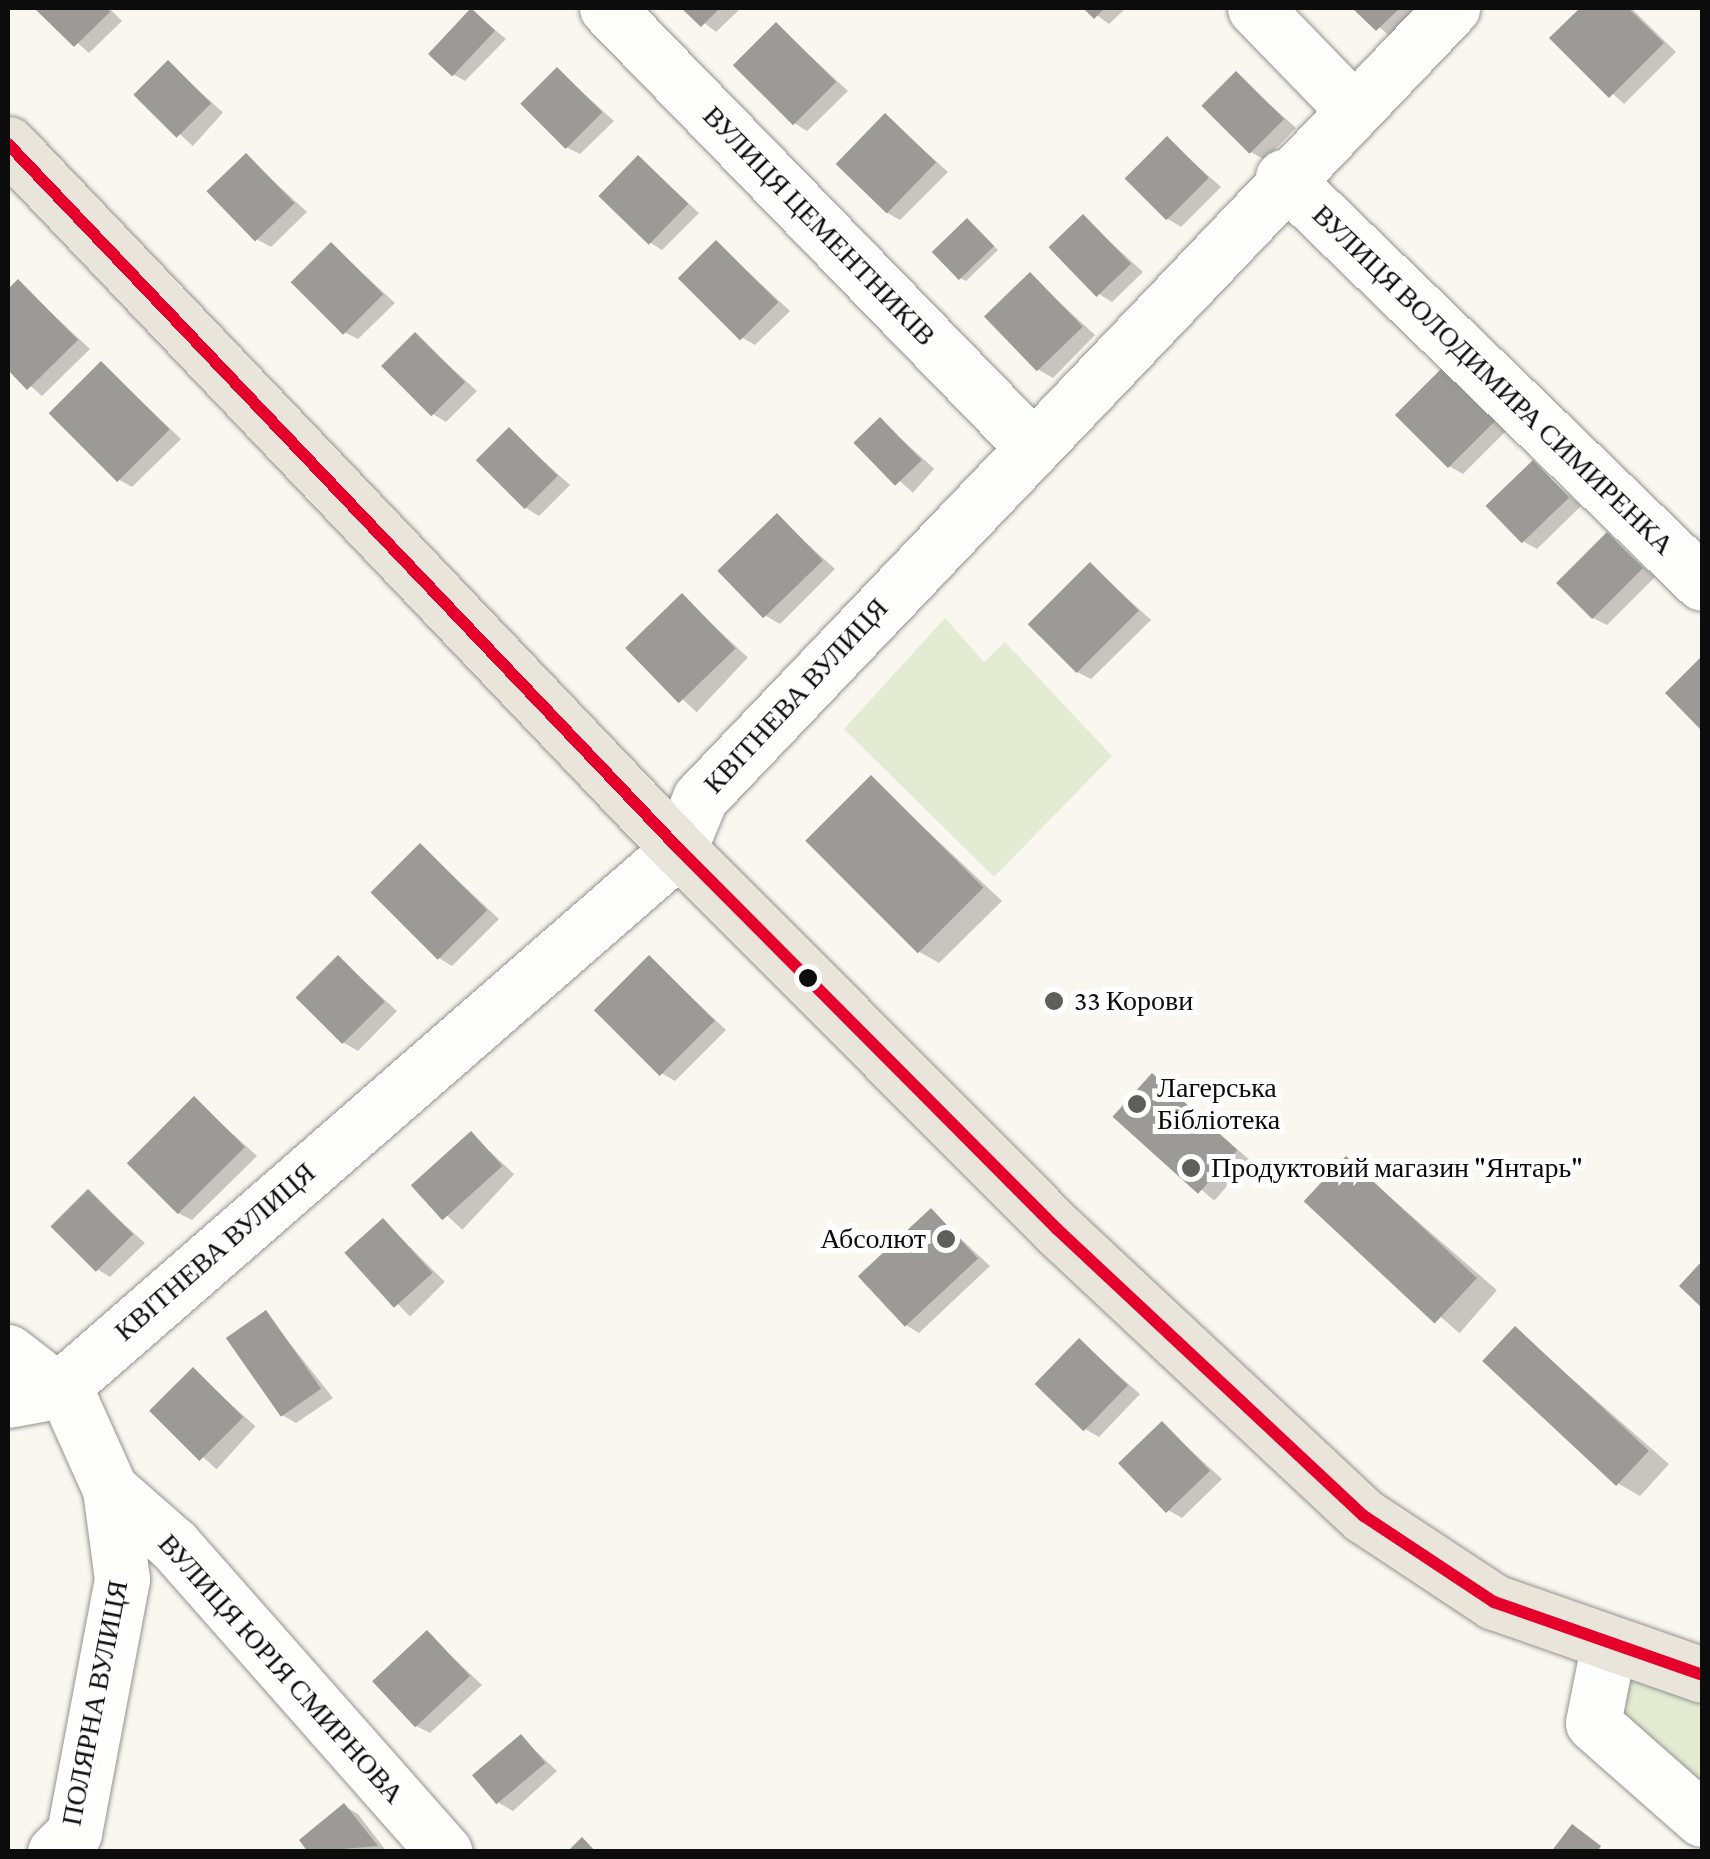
<!DOCTYPE html>
<html>
<head>
<meta charset="utf-8">
<style>
	body { margin:0 }
	#map { position:relative; width:1710px; height:1859px; overflow:hidden; background:#faf7f0; font-family:"Crimson Pro",serif }
	div>[style] { position:absolute }
	[style*='--x'] { left:calc(var(--x)*1px); top:calc(var(--y)*1px); width:calc(var(--w)*1px); rotate:calc(var(--a)*1deg) }
	.green>* { inset:0; background:#e3ecd2 }
	.shadow>* { inset:0; background:#0003; transform-origin:0 0 }
	.building>* { inset:0; background:#9c9a96; transform-origin:0 0 }
	.roads { filter:drop-shadow(0 0 2px #93928f) drop-shadow(0 0 2px #93928f) }
	.minor>* { height:55px; margin:-27.5px; padding:0 27.5px; transform-origin:27.5px; border-radius:27.5px; background:#fefefd }
	.major>* { height:55px; margin:-27.5px; padding:0 27.5px; transform-origin:27.5px; border-radius:27.5px; background:#e9e5da }
	.bus-1>* { height:12px; margin:-6px; padding:0 6px; transform-origin:6px; border-radius:6px; background:#e4002b }
	.dots>* { width:28px; height:28px; translate:-50% -50%; box-sizing:border-box; border:5px solid #fff; border-radius:50% }
	span { translate:-50% -50%; white-space:nowrap; text-align:center; line-height:1.15; -webkit-text-stroke:10px #fff; paint-order:stroke }
	.street-label { font-size:28px; color:#0c0c0c }
	.poi-label { font-size:28px; color:#0c0c0c }
	.left { translate:0 -50%; text-align:left }
	.right { translate:-100% -50%; text-align:right }
	.frame { position:absolute; inset:0; border:10px solid #0c0c0c; pointer-events:none }
</style>
</head>
<body>
<div id="map">
	<div class="green">
		<i style="clip-path:polygon(945px 618px,984px 662px,1005px 642px,1112px 756px,994px 877px,844px 729px)"></i>
		<i style="clip-path:polygon(1617px 1675px,1702px 1700px,1702px 1804px,1615px 1710px)"></i>
	</div>
	<div class="shadow">
		<i style="clip-path:polygon(38px 8px,109px 8px,122px 21px,89px 53px)"></i>
		<i style="clip-path:polygon(685px 8px,741px 8px,716px 32px)"></i>
		<i style="clip-path:polygon(1087px 8px,1126px 8px,1109px 24px)"></i>
		<i style="clip-path:polygon(1356px 8px,1421px 8px,1391px 37px)"></i>
		<i style="clip-path:polygon(1583px 8px,1631px 8px,1676px 52px,1624px 104px,1552px 38px)"></i>
		<i style="clip-path:polygon(471px 10px,506px 39px,465px 81px,451px 73px)"></i>
		<i style="clip-path:polygon(777px 25px,848px 91px,807px 131px,794px 123px)"></i>
		<i style="left:168px;top:63px;width:74px;height:45px;rotate:42deg"></i>
		<i style="clip-path:polygon(558px 70px,614px 121px,580px 154px,566px 147px)"></i>
		<i style="clip-path:polygon(1236px 74px,1296px 128px,1265px 160px,1251px 152px)"></i>
		<i style="clip-path:polygon(886px 116px,948px 172px,900px 220px,886px 212px)"></i>
		<i style="clip-path:polygon(1167px 139px,1221px 187px,1181px 227px,1168px 219px)"></i>
		<i style="clip-path:polygon(246px 156px,307px 212px,271px 247px,258px 240px)"></i>
		<i style="clip-path:polygon(639px 158px,699px 213px,662px 250px,649px 242px)"></i>
		<i style="clip-path:polygon(1083px 217px,1143px 272px,1112px 302px,1099px 294px)"></i>
		<i style="clip-path:polygon(973px 225px,998px 250px,966px 281px,960px 278px)"></i>
		<i style="clip-path:polygon(717px 243px,790px 311px,755px 345px,741px 337px)"></i>
		<i style="clip-path:polygon(332px 245px,395px 303px,358px 339px,344px 332px)"></i>
		<i style="clip-path:polygon(1030px 275px,1095px 335px,1053px 378px,1039px 370px)"></i>
		<i style="clip-path:polygon(18px 282px,90px 349px,42px 396px,8px 366px,8px 292px)"></i>
		<i style="clip-path:polygon(415px 335px,477px 391px,446px 422px,433px 414px)"></i>
		<i style="clip-path:polygon(102px 364px,181px 439px,132px 487px,118px 479px)"></i>
		<i style="clip-path:polygon(1443px 370px,1508px 429px,1463px 474px,1449px 466px)"></i>
		<i style="left:880px;top:420px;width:73px;height:32px;rotate:42deg"></i>
		<i style="clip-path:polygon(509px 430px,570px 485px,539px 516px,526px 508px)"></i>
		<i style="clip-path:polygon(1533px 463px,1581px 506px,1537px 549px,1524px 542px)"></i>
		<i style="clip-path:polygon(778px 517px,835px 569px,780px 624px,766px 616px)"></i>
		<i style="clip-path:polygon(1607px 535px,1655px 577px,1607px 625px,1593px 618px)"></i>
		<i style="clip-path:polygon(1091px 565px,1151px 620px,1091px 679px,1077px 672px)"></i>
		<i style="left:682px;top:596px;width:90px;height:75px;rotate:43deg"></i>
		<i style="clip-path:polygon(871px 778px,1002px 901px,939px 963px,918px 951px)"></i>
		<i style="clip-path:polygon(421px 846px,499px 919px,452px 966px,439px 958px)"></i>
		<i style="clip-path:polygon(339px 958px,397px 1011px,358px 1051px,344px 1043px)"></i>
		<i style="clip-path:polygon(650px 958px,726px 1030px,675px 1081px,661px 1073px)"></i>
		<i style="left:1153px;top:1076px;width:128px;height:54px;rotate:41deg"></i>
		<i style="clip-path:polygon(195px 1100px,257px 1156px,192px 1220px,178px 1213px)"></i>
		<i style="left:471px;top:1134px;width:59px;height:76px;rotate:43deg"></i>
		<i style="left:1346px;top:1159px;width:200px;height:57px;rotate:41deg"></i>
		<i style="clip-path:polygon(89px 1193px,145px 1243px,110px 1277px,97px 1269px)"></i>
		<i style="clip-path:polygon(931px 1211px,990px 1266px,919px 1333px,906px 1325px)"></i>
		<i style="left:384px;top:1221px;width:86px;height:49px;rotate:45deg"></i>
		<i style="clip-path:polygon(266px 1313px,333px 1398px,296px 1423px,282px 1415px)"></i>
		<i style="clip-path:polygon(1515px 1329px,1669px 1464px,1640px 1496px,1619px 1484px)"></i>
		<i style="clip-path:polygon(1079px 1341px,1140px 1394px,1099px 1437px,1085px 1429px)"></i>
		<i style="left:193px;top:1370px;width:84px;height:58px;rotate:42deg"></i>
		<i style="clip-path:polygon(1162px 1424px,1222px 1479px,1182px 1518px,1168px 1510px)"></i>
		<i style="clip-path:polygon(427px 1633px,482px 1685px,430px 1733px,416px 1726px)"></i>
		<i style="clip-path:polygon(521px 1737px,557px 1771px,513px 1811px,499px 1803px)"></i>
		<i style="clip-path:polygon(344px 1806px,358px 1814px,387px 1852px,311px 1852px)"></i>
	</div>
	<div class="building">
		<i style="clip-path:polygon(34px 8px,106px 8px,110px 12px,74px 47px)"></i>
		<i style="left:471px;top:8px;width:33px;height:63px;rotate:43deg"></i>
		<i style="clip-path:polygon(681px 8px,720px 8px,701px 27px)"></i>
		<i style="clip-path:polygon(1083px 8px,1105px 8px,1094px 19px)"></i>
		<i style="clip-path:polygon(1352px 8px,1400px 8px,1376px 31px)"></i>
		<i style="clip-path:polygon(1580px 8px,1628px 8px,1664px 43px,1609px 98px,1549px 38px)"></i>
		<i style="left:776px;top:22px;width:85px;height:61px;rotate:45deg"></i>
		<i style="left:168px;top:60px;width:61px;height:49px;rotate:45deg"></i>
		<i style="left:557px;top:67px;width:64px;height:52px;rotate:45deg"></i>
		<i style="left:1236px;top:71px;width:68px;height:49px;rotate:45deg"></i>
		<i style="left:885px;top:113px;width:71px;height:71px;rotate:44deg"></i>
		<i style="left:1167px;top:136px;width:59px;height:60px;rotate:45deg"></i>
		<i style="left:246px;top:153px;width:70px;height:55px;rotate:46deg"></i>
		<i style="left:638px;top:155px;width:70px;height:57px;rotate:44deg"></i>
		<i style="left:1083px;top:214px;width:69px;height:48px;rotate:46deg"></i>
		<i style="left:967px;top:218px;width:39px;height:49px;rotate:46deg"></i>
		<i style="left:716px;top:240px;width:88px;height:54px;rotate:45deg"></i>
		<i style="left:331px;top:242px;width:74px;height:57px;rotate:45deg"></i>
		<i style="left:1030px;top:272px;width:76px;height:64px;rotate:46deg"></i>
		<i style="clip-path:polygon(18px 279px,78px 340px,27px 390px,8px 370px,8px 289px)"></i>
		<i style="left:415px;top:332px;width:71px;height:48px;rotate:45deg"></i>
		<i style="left:101px;top:361px;width:97px;height:74px;rotate:45deg"></i>
		<i style="left:1443px;top:367px;width:75px;height:68px;rotate:45deg"></i>
		<i style="left:880px;top:417px;width:60px;height:37px;rotate:46deg"></i>
		<i style="left:509px;top:427px;width:69px;height:47px;rotate:45deg"></i>
		<i style="left:1533px;top:460px;width:52px;height:66px;rotate:46deg"></i>
		<i style="left:777px;top:513px;width:66px;height:83px;rotate:46deg"></i>
		<i style="left:1607px;top:532px;width:51px;height:72px;rotate:45deg"></i>
		<i style="left:1090px;top:562px;width:69px;height:88px;rotate:45deg"></i>
		<i style="left:682px;top:593px;width:77px;height:79px;rotate:46deg"></i>
		<i style="clip-path:polygon(1702px 656px,1702px 726px,1700px 729px,1665px 693px)"></i>
		<i style="left:871px;top:775px;width:159px;height:93px;rotate:45deg"></i>
		<i style="left:420px;top:843px;width:95px;height:70px;rotate:45deg"></i>
		<i style="left:338px;top:955px;width:66px;height:60px;rotate:45deg"></i>
		<i style="left:649px;top:955px;width:93px;height:78px;rotate:45deg"></i>
		<i style="left:1152px;top:1073px;width:115px;height:59px;rotate:42deg"></i>
		<i style="left:194px;top:1096px;width:72px;height:95px;rotate:45deg"></i>
		<i style="left:471px;top:1131px;width:47px;height:81px;rotate:48deg"></i>
		<i style="left:1346px;top:1156px;width:179px;height:62px;rotate:43deg"></i>
		<i style="left:88px;top:1189px;width:64px;height:53px;rotate:45deg"></i>
		<i style="left:931px;top:1208px;width:69px;height:100px;rotate:47deg"></i>
		<i style="left:383px;top:1218px;width:74px;height:52px;rotate:48deg"></i>
		<i style="clip-path:polygon(1702px 1261px,1702px 1308px,1679px 1286px)"></i>
		<i style="left:266px;top:1310px;width:96px;height:49px;rotate:55deg"></i>
		<i style="left:1515px;top:1326px;width:183px;height:48px;rotate:43deg"></i>
		<i style="left:1079px;top:1338px;width:68px;height:64px;rotate:44deg"></i>
		<i style="left:193px;top:1367px;width:71px;height:62px;rotate:45deg"></i>
		<i style="left:1162px;top:1421px;width:69px;height:61px;rotate:46deg"></i>
		<i style="left:427px;top:1630px;width:63px;height:75px;rotate:47deg"></i>
		<i style="left:521px;top:1734px;width:38px;height:64px;rotate:50deg"></i>
		<i style="clip-path:polygon(344px 1803px,378px 1846px,308px 1852px,299px 1840px)"></i>
		<i style="clip-path:polygon(1572px 1824px,1601px 1846px,1597px 1852px,1551px 1852px)"></i>
		<i style="clip-path:polygon(582px 1837px,596px 1852px,567px 1852px)"></i>
	</div>
	<div class="roads">
		<div class="minor">
			<i style="--x:607;--y:8;--w:609;--a:45.87"></i>
			<i style="--x:1255;--y:8;--w:136;--a:45.9"></i>
			<i style="--x:1283;--y:177;--w:583;--a:44.1"></i>
			<i style="--x:8;--y:1352;--w:78;--a:37.7"></i>
			<i style="--x:70;--y:1400;--w:98;--a:65.8"></i>
			<i style="--x:110;--y:1489;--w:85;--a:41.2"></i>
			<i style="--x:174;--y:1545;--w:409;--a:48.6"></i>
			<i style="--x:8;--y:1400;--w:50;--a:-10.4"></i>
			<i style="--x:57;--y:1391;--w:825;--a:-41.07"></i>
			<i style="--x:679;--y:849;--w:55;--a:-67.6"></i>
			<i style="--x:700;--y:798;--w:1091;--a:-46.41"></i>
			<i style="--x:1608;--y:1647;--w:77;--a:101.2"></i>
			<i style="--x:1593;--y:1723;--w:145;--a:41.4"></i>
			<i style="--x:55;--y:1852;--w:27;--a:-45"></i>
			<i style="--x:74;--y:1833;--w:258;--a:-79.3"></i>
			<i style="--x:122;--y:1579;--w:91;--a:-97.6"></i>
		</div>
		<div class="major">
			<i style="--x:8;--y:144;--w:973;--a:46.42"></i>
			<i style="--x:679;--y:849;--w:536;--a:45.15"></i>
			<i style="--x:1057;--y:1229;--w:420;--a:43.1"></i>
			<i style="--x:1364;--y:1516;--w:156;--a:33.5"></i>
			<i style="--x:1494;--y:1602;--w:220;--a:19.3"></i>
		</div>
	</div>
	<div class="bus-1">
		<i style="--x:8;--y:144;--w:973;--a:46.42"></i>
		<i style="--x:679;--y:849;--w:536;--a:45.15"></i>
		<i style="--x:1057;--y:1229;--w:420;--a:43.1"></i>
		<i style="--x:1364;--y:1516;--w:156;--a:33.5"></i>
		<i style="--x:1494;--y:1602;--w:220;--a:19.3"></i>
	</div>
	<div class="dots">
		<i style="left:808px;top:978px;background:#0c0c0c"></i>
		<i style="left:1054px;top:1001px;background:#5f5e5c"></i>
		<i style="left:1137px;top:1104px;background:#5f5e5c"></i>
		<i style="left:1191px;top:1168px;background:#5f5e5c"></i>
		<i style="left:946px;top:1239px;background:#5f5e5c"></i>
	</div>
	<div class="street-label">
		<span style="left:819px;top:226px;rotate:46deg">ВУЛИЦЯ ЦЕМЕНТНИКІВ</span>
		<span style="left:1493px;top:380px;rotate:44deg">ВУЛИЦЯ ВОЛОДИМИРА СИМИРЕНКА</span>
		<span style="left:796px;top:696px;rotate:-47deg">КВІТНЕВА ВУЛИЦЯ</span>
		<span style="left:215px;top:1252px;rotate:-41deg">КВІТНЕВА ВУЛИЦЯ</span>
		<span style="left:281px;top:1669px;rotate:48deg">ВУЛИЦЯ ЮРІЯ СМИРНОВА</span>
		<span style="left:95px;top:1703px;rotate:-79deg">ПОЛЯРНА ВУЛИЦЯ</span>
	</div>
	<div class="poi-label">
		<span class="left" style="left:1074px;top:1001px">33 Корови</span>
		<span class="left" style="left:1157px;top:1104px">Лагерська<br>Бібліотека</span>
		<span class="left" style="left:1211px;top:1168px">Продуктовий магазин "Янтарь"</span>
		<span class="right" style="left:926px;top:1239px">Абсолют</span>
	</div>
	<div class="frame"></div>
</div>
</body>
</html>
